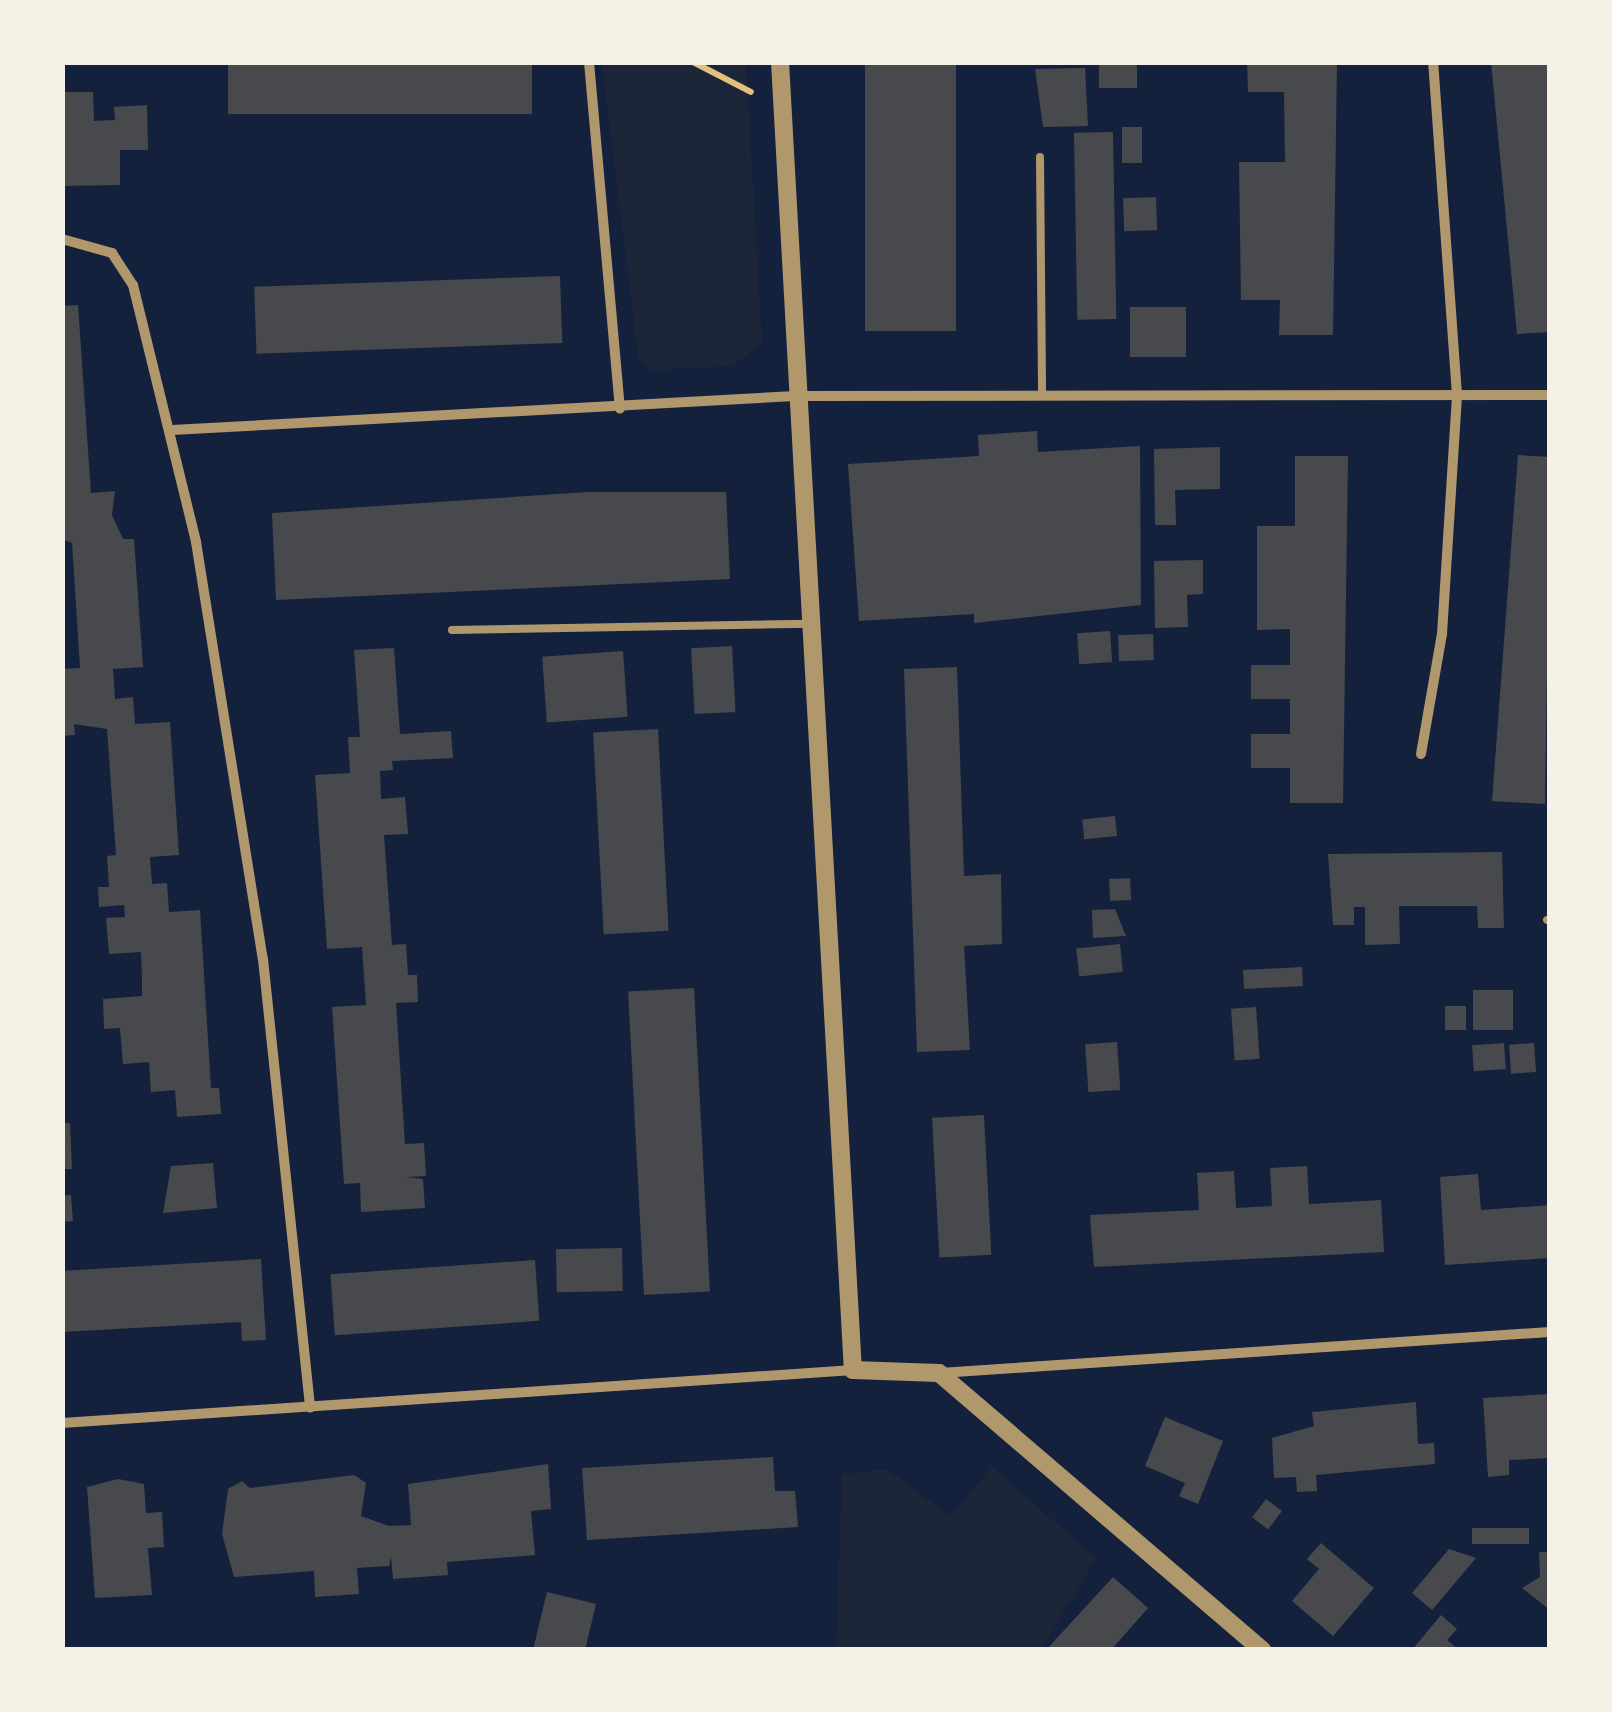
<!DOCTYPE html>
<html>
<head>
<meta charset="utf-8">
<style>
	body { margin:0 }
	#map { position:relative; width:1612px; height:1712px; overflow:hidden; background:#14213d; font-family:Jost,sans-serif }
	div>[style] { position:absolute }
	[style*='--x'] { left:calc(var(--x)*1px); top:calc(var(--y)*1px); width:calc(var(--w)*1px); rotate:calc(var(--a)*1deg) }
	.green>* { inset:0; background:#1d2539 }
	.building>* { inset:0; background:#48494c; transform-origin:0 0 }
	.path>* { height:6px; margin:-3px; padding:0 3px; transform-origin:3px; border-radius:3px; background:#e5c07b }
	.service>* { height:8px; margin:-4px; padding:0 4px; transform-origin:4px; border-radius:4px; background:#b1986c }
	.minor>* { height:10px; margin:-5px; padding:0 5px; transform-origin:5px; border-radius:5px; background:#b1986c }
	.tertiary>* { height:18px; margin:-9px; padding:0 9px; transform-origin:9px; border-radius:9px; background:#b1986c }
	span { translate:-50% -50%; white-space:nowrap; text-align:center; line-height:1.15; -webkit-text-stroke:9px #f6f1e7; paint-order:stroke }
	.frame { position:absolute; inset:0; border:65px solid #f6f1e7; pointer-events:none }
</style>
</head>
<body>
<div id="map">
	<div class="green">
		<i style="clip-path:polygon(602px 63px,746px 63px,762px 342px,732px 366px,651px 370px,638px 357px)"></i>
		<i style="clip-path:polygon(992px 1467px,1096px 1558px,1041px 1649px,836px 1649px,842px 1474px,887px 1469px,950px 1516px)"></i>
	</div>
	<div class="building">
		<i style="left:228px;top:62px;width:304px;height:52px"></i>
		<i style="left:865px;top:62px;width:91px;height:269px"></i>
		<i style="clip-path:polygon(1247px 62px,1337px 62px,1333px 335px,1279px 335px,1280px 300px,1241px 300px,1239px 162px,1285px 162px,1284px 92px,1248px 92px)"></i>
		<i style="clip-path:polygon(1491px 62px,1550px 62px,1550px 332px,1517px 334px)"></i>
		<i style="left:1099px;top:63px;width:38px;height:25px"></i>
		<i style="clip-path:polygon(1085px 68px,1088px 126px,1043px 127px,1035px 69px)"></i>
		<i style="clip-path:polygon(62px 92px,93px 92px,94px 121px,115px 120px,114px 107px,147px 105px,148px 150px,120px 150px,120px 185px,62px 186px)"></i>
		<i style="left:1122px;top:127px;width:20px;height:36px"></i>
		<i style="left:1113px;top:132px;width:187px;height:39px;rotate:89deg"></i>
		<i style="left:1156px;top:197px;width:33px;height:33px;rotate:88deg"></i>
		<i style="left:560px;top:276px;width:67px;height:306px;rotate:88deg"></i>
		<i style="clip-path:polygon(78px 305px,91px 493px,115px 491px,112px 515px,123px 539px,134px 539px,143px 667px,113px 669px,115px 699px,133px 697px,135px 724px,170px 722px,179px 855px,150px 857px,152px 884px,167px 883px,169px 912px,200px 910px,211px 1088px,219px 1088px,221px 1114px,177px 1117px,175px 1090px,151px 1092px,149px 1062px,123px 1064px,120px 1028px,104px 1029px,103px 999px,142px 996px,142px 978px,141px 952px,109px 954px,106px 918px,125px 917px,124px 905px,99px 907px,98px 887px,109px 887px,107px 856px,116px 855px,107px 729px,74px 724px,75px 735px,62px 736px,62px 669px,80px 668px,72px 543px,62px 539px,62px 306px)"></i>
		<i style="left:1130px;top:307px;width:56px;height:50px"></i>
		<i style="clip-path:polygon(1037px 431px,1038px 452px,1140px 446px,1141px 605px,974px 623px,974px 614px,859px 621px,848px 464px,979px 456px,978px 435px)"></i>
		<i style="clip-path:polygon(1220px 447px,1220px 489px,1175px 490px,1176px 525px,1155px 525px,1154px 449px)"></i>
		<i style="clip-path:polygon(1518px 455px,1550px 457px,1545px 804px,1492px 801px)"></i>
		<i style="clip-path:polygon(1295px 456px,1348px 456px,1343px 803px,1290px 803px,1290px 768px,1251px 768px,1251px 734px,1290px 734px,1290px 699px,1251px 699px,1251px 665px,1290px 665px,1290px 629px,1257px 630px,1257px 526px,1295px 526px)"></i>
		<i style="clip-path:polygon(588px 492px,726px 492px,730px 579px,276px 600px,272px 513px)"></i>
		<i style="clip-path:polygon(1203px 560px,1203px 594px,1187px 595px,1188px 627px,1155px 628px,1154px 561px)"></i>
		<i style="left:1110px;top:631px;width:31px;height:33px;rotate:86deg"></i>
		<i style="left:1153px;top:634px;width:26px;height:35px;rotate:88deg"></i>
		<i style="left:732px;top:646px;width:66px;height:41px;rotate:87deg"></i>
		<i style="clip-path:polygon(394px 648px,400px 734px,451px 731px,453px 758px,392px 761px,393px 770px,380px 771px,381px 799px,405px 797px,408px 834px,384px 835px,392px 945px,406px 944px,408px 975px,417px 975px,418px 1002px,396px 1003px,405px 1144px,424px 1143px,426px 1176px,407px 1177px,423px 1179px,425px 1208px,361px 1212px,360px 1183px,344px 1184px,332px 1007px,366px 1005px,362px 947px,327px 949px,315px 775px,350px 773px,348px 737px,360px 737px,354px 650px)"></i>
		<i style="left:623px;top:651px;width:66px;height:81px;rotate:86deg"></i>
		<i style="clip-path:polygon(957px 667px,964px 876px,1001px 874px,1002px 944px,964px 946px,970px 1050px,917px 1052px,904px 669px)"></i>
		<i style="left:658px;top:729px;width:202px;height:65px;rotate:87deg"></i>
		<i style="left:1115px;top:816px;width:20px;height:33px;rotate:84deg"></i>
		<i style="clip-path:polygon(1502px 852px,1504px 928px,1478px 928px,1477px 906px,1399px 906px,1400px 944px,1365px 945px,1365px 907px,1354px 907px,1354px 925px,1333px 925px,1328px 854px)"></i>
		<i style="left:1130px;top:878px;width:22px;height:21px;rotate:87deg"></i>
		<i style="clip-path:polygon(1115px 909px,1126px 936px,1093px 938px,1092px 910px)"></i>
		<i style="left:1120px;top:944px;width:28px;height:44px;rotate:84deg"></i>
		<i style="left:1302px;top:967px;width:19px;height:59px;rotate:87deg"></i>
		<i style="left:694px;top:988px;width:304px;height:66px;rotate:87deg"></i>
		<i style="left:1473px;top:990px;width:40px;height:40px"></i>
		<i style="left:1445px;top:1006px;width:21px;height:24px"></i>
		<i style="left:1256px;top:1007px;width:52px;height:25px;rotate:86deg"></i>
		<i style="left:1117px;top:1042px;width:48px;height:32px;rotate:86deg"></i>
		<i style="left:1504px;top:1043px;width:26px;height:32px;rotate:86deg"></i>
		<i style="left:1534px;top:1043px;width:29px;height:25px;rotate:86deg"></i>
		<i style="left:984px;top:1115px;width:140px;height:52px;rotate:87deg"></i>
		<i style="clip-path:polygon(62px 1123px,70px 1123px,72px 1169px,62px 1169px)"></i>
		<i style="clip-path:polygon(213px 1163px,217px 1208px,163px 1213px,171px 1166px)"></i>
		<i style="clip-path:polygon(1307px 1166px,1309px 1204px,1381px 1200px,1384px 1252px,1094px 1267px,1090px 1215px,1199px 1210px,1197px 1173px,1234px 1171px,1236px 1208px,1272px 1206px,1270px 1168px)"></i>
		<i style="clip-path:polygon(1478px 1174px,1481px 1210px,1550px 1205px,1550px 1258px,1445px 1265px,1440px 1177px)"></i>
		<i style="clip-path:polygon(71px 1195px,73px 1221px,62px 1222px,62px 1196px)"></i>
		<i style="left:622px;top:1248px;width:43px;height:66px;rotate:89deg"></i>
		<i style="clip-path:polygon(261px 1259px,266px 1340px,242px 1341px,241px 1322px,62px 1332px,62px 1271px)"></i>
		<i style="left:535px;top:1260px;width:61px;height:205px;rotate:86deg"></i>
		<i style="clip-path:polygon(1550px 1394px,1550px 1458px,1509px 1460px,1509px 1475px,1488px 1477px,1483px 1398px)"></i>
		<i style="clip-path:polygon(1416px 1402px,1418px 1444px,1434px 1443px,1435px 1464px,1316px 1475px,1317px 1491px,1297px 1492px,1296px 1477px,1274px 1478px,1272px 1438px,1314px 1426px,1312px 1412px)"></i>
		<i style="clip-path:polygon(1165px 1417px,1223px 1441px,1198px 1504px,1179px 1496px,1185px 1483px,1145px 1466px)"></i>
		<i style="clip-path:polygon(773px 1457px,775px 1491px,795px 1491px,798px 1527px,587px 1540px,582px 1468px)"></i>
		<i style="clip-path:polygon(548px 1464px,551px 1509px,531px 1511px,535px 1555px,447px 1562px,448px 1575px,393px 1579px,391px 1557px,389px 1566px,357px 1568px,359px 1594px,315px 1597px,314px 1571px,234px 1577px,222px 1534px,228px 1489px,242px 1481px,250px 1488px,354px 1475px,366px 1483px,361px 1516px,389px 1526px,411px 1525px,408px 1484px)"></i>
		<i style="clip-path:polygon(118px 1479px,144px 1484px,146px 1513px,162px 1512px,164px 1547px,148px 1548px,152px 1595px,95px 1598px,87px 1487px)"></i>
		<i style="left:1266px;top:1499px;width:20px;height:23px;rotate:37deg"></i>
		<i style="left:1529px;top:1528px;width:16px;height:57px;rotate:90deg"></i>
		<i style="clip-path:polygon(1321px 1543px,1374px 1588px,1333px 1636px,1292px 1601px,1319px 1569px,1307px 1559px)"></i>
		<i style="clip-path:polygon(1449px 1549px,1476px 1558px,1432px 1610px,1412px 1593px)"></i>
		<i style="clip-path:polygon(1539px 1552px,1550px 1552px,1550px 1610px,1522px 1588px,1540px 1577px)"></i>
		<i style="clip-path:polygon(1113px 1577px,1148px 1608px,1111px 1650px,1046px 1650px)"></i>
		<i style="clip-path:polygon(547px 1592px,596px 1604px,585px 1650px,533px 1650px)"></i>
		<i style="clip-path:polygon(1441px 1615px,1457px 1629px,1447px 1640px,1459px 1650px,1412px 1650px)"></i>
	</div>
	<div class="path">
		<i style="--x:693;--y:62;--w:65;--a:27.3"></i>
	</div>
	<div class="service">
		<i style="--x:1040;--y:157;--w:239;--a:89.5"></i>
		<i style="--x:452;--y:630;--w:357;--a:-1"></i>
		<i style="--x:1547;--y:920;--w:3;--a:-18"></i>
	</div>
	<div class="minor">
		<i style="--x:589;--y:62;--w:348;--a:84.9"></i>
		<i style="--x:62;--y:239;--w:52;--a:15.6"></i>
		<i style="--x:112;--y:253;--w:38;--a:57"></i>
		<i style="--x:133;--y:285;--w:265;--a:76.2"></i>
		<i style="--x:196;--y:542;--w:422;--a:80.9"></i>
		<i style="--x:263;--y:959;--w:451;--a:84"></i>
		<i style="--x:172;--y:430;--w:624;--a:-3.12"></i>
		<i style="--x:795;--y:396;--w:755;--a:-0.08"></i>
		<i style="--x:1421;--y:754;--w:122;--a:-80.1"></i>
		<i style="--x:1442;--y:634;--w:239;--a:-86.4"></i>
		<i style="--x:1457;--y:395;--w:334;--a:-94.1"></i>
		<i style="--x:940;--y:1373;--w:611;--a:-3.85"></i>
		<i style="--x:62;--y:1423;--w:793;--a:-3.83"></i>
	</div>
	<div class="tertiary">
		<i style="--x:780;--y:62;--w:1310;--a:86.81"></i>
		<i style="--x:853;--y:1370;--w:86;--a:2"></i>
		<i style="--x:939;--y:1373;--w:426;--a:40.6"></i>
	</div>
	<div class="frame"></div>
</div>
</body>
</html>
